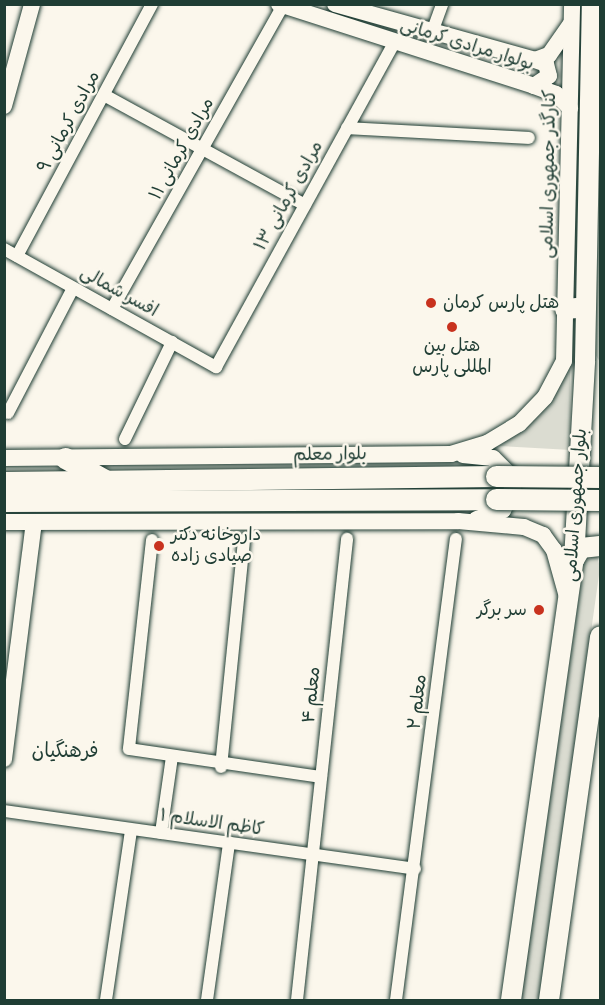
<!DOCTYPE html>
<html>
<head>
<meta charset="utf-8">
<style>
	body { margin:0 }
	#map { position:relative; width:605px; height:1005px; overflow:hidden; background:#fbf7ec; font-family:Pangolin,"Playpen Sans Arabic",sans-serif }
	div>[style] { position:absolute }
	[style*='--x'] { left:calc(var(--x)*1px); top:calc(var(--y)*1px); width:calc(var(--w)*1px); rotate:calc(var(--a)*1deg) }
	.green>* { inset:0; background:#dbdcd1 }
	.roads { filter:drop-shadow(0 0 2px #1f3d34) drop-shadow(0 0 2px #1f3d34) }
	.minor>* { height:12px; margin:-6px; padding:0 6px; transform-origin:6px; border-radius:6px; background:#fbf7ec }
	.tertiary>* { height:16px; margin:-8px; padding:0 8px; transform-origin:8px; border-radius:8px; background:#fbf7ec }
	.primary>* { height:20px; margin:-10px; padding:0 10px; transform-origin:10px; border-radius:10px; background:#fbf7ec }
	.trunk>* { height:21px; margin:-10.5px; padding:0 10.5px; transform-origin:10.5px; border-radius:10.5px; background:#fbf7ec }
	.bridges { filter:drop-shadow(0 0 2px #1f3d34) drop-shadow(0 0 2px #1f3d34) }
	.trunk-bridge>* { height:21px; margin:-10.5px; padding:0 10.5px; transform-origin:10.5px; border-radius:10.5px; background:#fbf7ec }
	.dots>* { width:16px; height:16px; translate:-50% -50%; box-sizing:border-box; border:3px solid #fbf7ec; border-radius:50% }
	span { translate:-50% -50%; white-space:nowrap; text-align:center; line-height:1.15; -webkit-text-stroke:5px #fbf7ec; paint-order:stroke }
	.street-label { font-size:18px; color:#1f3d34 }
	.poi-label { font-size:18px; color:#1f3d34 }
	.left { translate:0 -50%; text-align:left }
	.right { translate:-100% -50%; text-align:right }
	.neighbourhood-label { font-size:20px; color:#1f3d34 }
	.frame { position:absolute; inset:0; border:6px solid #1f3d34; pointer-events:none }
</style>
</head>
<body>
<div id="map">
	<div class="green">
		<i style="clip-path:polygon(600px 120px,600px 362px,595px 354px)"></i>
		<i style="clip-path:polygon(570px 368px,571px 450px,499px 446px,540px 415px)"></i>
		<i style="clip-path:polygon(597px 555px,600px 568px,539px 1000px,521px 1000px,584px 562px)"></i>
	</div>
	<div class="roads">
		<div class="minor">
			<i style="--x:431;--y:35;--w:33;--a:-70"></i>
			<i style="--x:104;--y:95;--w:229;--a:28.7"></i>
			<i style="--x:347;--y:128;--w:182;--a:3.1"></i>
			<i style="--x:4;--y:249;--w:243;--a:29.1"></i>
			<i style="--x:216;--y:367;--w:370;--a:-61.2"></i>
			<i style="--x:17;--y:256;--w:286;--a:-61.8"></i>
			<i style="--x:112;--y:309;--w:348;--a:-60.6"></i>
			<i style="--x:8;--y:413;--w:141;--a:-62.5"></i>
			<i style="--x:125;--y:439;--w:108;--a:-64.1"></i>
			<i style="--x:152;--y:540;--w:210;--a:96.3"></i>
			<i style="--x:129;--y:749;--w:194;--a:8.3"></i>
			<i style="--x:221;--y:767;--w:228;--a:-84.2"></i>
			<i style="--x:4;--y:811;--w:415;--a:8"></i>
			<i style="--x:161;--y:833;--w:77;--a:-81.8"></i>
			<i style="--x:106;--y:1000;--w:172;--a:-81.6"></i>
			<i style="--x:207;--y:1000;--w:159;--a:-82"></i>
			<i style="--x:297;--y:1000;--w:464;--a:-83.8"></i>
			<i style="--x:396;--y:1000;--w:465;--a:-82.6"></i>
		</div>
		<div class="tertiary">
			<i style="--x:279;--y:4;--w:268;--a:17.8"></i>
			<i style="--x:534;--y:86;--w:23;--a:20"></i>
			<i style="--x:556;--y:94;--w:20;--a:45"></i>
			<i style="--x:335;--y:4;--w:208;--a:15.6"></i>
			<i style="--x:535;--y:60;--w:15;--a:-20"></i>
			<i style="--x:549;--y:55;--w:38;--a:-55"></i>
			<i style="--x:534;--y:86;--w:18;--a:-34"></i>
			<i style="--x:549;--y:76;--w:12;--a:-104"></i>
			<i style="--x:546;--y:64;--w:12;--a:-160"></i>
			<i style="--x:4;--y:106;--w:106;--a:-74.6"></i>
			<i style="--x:463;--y:455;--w:30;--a:6"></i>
			<i style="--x:493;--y:458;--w:24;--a:45"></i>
			<i style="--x:510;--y:475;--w:12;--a:76"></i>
			<i style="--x:513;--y:487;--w:25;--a:113"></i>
			<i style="--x:503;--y:510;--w:28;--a:161"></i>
			<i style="--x:4;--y:458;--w:447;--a:-0.5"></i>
			<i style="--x:451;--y:454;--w:38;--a:-17"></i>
			<i style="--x:487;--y:443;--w:37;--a:-31"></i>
			<i style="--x:519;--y:424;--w:37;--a:-46"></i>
			<i style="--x:545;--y:397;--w:41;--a:-62.2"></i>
			<i style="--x:564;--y:361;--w:357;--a:-88.7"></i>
			<i style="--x:4;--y:522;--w:454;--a:-0.1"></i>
			<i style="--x:458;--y:521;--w:66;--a:5.2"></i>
			<i style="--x:524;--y:527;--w:21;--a:23"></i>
			<i style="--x:543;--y:535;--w:19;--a:54"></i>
			<i style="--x:554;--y:550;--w:49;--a:74.5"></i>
			<i style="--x:4;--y:759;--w:238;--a:-82.8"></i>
		</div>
		<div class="primary">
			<i style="--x:565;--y:309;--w:21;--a:-5"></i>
			<i style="--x:574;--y:560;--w:14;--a:-60"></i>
			<i style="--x:581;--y:548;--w:19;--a:-6"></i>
			<i style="--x:511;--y:1000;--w:444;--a:-81.9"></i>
			<i style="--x:574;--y:560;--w:199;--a:-86.8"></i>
			<i style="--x:585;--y:361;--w:357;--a:-88.9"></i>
			<i style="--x:549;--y:1000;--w:367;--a:-82"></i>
		</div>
		<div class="trunk">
			<i style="--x:65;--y:458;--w:46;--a:28.8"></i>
			<i style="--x:4;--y:482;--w:492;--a:-0.7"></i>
			<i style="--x:4;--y:501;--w:492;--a:-0.2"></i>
		</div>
	</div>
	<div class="bridges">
		<div class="trunk-bridge">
			<i style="--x:496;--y:476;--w:104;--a:0.6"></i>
			<i style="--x:496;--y:499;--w:104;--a:0.6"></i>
		</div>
	</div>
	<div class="dots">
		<i style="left:431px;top:303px;background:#c8321e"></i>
		<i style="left:452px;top:327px;background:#c8321e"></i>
		<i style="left:159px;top:546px;background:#c8321e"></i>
		<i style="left:539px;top:610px;background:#c8321e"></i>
	</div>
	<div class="street-label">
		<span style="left:467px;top:45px;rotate:17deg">بولوار مرادی کرمانی</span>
		<span style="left:69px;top:122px;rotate:-62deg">مرادی کرمانی ۹</span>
		<span style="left:182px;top:149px;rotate:-61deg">مرادی کرمانی ۱۱</span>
		<span style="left:549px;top:174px;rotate:-89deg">کنارگذر جمهوری اسلامی</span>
		<span style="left:289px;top:196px;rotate:-61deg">مرادی کرمانی ۱۳</span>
		<span style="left:119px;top:292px;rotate:29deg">افسر شمالی</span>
		<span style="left:330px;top:455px;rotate:-1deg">بلوار معلم</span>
		<span style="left:576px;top:505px;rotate:-86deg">بلوار جمهوری اسلامی</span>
		<span style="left:312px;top:695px;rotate:-84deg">معلم ۴</span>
		<span style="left:418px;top:702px;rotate:-83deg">معلم ۲</span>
		<span style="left:212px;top:823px;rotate:8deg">کاظم الاسلام ۱</span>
	</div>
	<div class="poi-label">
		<span class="left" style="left:443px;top:303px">هتل پارس کرمان</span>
		<span style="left:452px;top:357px">هتل بین<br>المللی پارس</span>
		<span class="left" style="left:171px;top:546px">داروخانه دکتر<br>صیادی زاده</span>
		<span class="right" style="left:527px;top:610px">سر برگر</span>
	</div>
	<div class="neighbourhood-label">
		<span style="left:65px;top:750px">فرهنگیان</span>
	</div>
	<div class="frame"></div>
</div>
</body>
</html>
